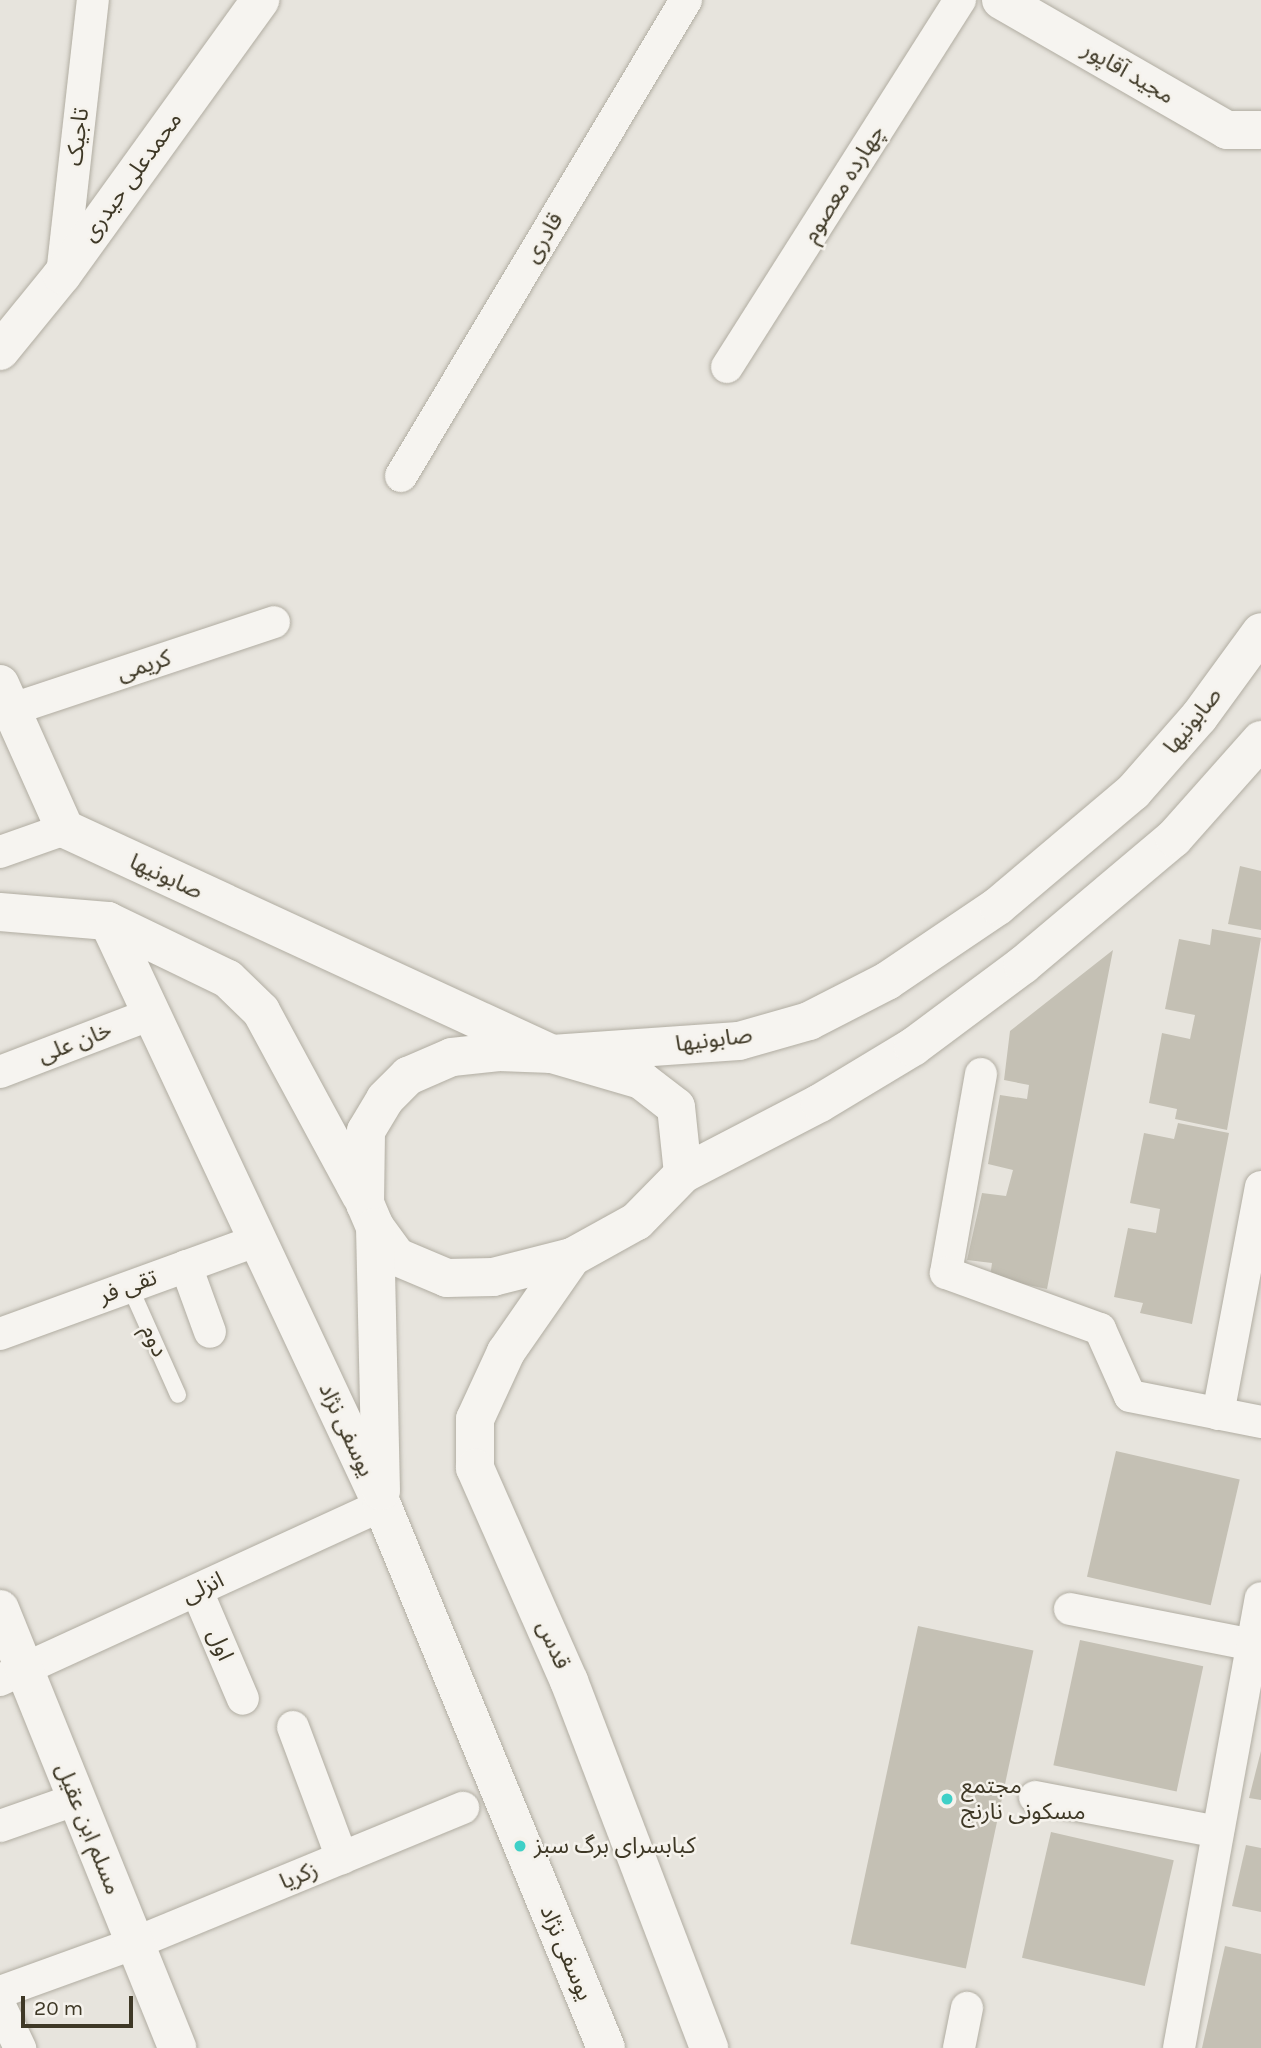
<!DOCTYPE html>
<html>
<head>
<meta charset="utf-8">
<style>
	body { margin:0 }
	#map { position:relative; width:1261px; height:2048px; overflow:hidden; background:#e7e4dd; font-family:Karla,"Noto Sans Arabic",sans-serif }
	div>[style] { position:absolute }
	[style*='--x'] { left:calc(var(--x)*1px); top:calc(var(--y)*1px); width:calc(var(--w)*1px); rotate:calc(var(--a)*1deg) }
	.building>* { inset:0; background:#c4c0b4; transform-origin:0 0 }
	.roads { filter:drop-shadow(0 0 2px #b1ada2) drop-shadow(0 0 2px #b1ada2) }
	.service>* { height:16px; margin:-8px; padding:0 8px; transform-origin:8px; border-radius:8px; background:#f6f4f0 }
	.minor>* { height:32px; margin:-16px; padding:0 16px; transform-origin:16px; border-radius:16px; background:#f6f4f0 }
	.tertiary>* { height:38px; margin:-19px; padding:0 19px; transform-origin:19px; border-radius:19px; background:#f6f4f0 }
	.dots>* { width:19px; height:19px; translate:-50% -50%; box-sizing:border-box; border:4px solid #f5f2ec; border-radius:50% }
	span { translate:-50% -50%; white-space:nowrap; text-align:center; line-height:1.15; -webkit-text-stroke:5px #f5f2ec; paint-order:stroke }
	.street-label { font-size:23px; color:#3e3826 }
	.poi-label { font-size:23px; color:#3e3826 }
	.left { translate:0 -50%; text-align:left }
	.scale { position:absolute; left:21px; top:1996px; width:112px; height:32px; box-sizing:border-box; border:4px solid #3e3826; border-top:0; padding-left:9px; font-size:21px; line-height:24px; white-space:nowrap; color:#3e3826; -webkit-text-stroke:5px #f5f2ec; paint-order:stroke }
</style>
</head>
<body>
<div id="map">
	<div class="building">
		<i style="clip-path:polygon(1240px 866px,1261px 871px,1261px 930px,1228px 924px)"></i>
		<i style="clip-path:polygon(1212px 929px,1261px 938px,1227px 1130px,1175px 1119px,1177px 1109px,1149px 1103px,1162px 1033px,1190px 1039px,1195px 1015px,1165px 1009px,1179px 939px,1210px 945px)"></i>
		<i style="clip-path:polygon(1113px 950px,1047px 1289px,990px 1277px,992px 1263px,967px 1260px,982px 1193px,1006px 1196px,1013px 1170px,988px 1164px,1000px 1095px,1027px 1099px,1029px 1085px,1004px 1080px,1010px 1031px)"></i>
		<i style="clip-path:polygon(1178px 1123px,1229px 1133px,1192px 1324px,1140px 1313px,1143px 1303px,1114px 1297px,1128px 1228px,1156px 1233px,1160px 1209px,1130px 1203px,1144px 1133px,1174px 1139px)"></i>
		<i style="left:1116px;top:1451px;width:127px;height:129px;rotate:13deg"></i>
		<i style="left:918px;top:1626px;width:118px;height:325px;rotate:12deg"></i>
		<i style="left:1080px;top:1640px;width:126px;height:128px;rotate:12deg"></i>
		<i style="clip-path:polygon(1261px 1751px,1261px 1800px,1249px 1798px)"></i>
		<i style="left:1051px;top:1832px;width:126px;height:129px;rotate:13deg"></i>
		<i style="clip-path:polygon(1246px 1845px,1261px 1848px,1261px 1912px,1232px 1906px)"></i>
		<i style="clip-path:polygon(1225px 1946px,1261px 1954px,1261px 2048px,1202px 2048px)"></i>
	</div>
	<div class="roads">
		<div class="service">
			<i style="--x:130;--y:1287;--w:118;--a:66"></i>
		</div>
		<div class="minor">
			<i style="--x:62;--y:275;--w:277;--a:-83.6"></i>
			<i style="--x:727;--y:367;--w:435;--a:-57.6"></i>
			<i style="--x:401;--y:476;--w:555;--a:-59.09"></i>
			<i style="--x:13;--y:709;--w:275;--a:-18.4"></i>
			<i style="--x:0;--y:852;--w:69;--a:-19.5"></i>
			<i style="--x:0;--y:1072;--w:162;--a:-21"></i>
			<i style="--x:981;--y:1074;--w:202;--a:100"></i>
			<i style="--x:946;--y:1273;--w:164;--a:20"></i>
			<i style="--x:1100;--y:1329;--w:73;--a:65.9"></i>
			<i style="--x:1130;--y:1396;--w:134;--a:11.2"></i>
			<i style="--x:186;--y:1266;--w:70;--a:70"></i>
			<i style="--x:0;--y:1334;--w:272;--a:-20"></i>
			<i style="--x:1218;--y:1414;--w:231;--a:-79.3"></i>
			<i style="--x:197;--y:1591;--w:117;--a:66.9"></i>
			<i style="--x:1070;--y:1609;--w:187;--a:11.1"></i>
			<i style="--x:0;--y:1680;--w:420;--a:-24.6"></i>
			<i style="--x:293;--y:1727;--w:140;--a:69.5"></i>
			<i style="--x:1035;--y:1797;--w:186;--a:10.8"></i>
			<i style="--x:0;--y:1826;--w:82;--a:-19.3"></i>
			<i style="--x:0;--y:1992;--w:144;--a:-19.9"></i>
			<i style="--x:135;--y:1943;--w:355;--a:-22.4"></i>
			<i style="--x:0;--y:2006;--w:47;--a:64.5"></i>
			<i style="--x:959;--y:2048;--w:41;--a:-78.7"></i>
			<i style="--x:1179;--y:2048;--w:457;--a:-79.7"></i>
		</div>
		<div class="tertiary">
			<i style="--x:1001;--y:0;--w:261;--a:29.9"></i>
			<i style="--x:1227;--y:130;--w:33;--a:0"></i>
			<i style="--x:0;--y:351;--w:98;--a:-50.8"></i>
			<i style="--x:62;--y:275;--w:339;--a:-54.2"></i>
			<i style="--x:0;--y:684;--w:159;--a:65.9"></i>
			<i style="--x:65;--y:829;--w:536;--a:24.8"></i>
			<i style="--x:552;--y:1054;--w:187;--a:-4"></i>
			<i style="--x:739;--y:1041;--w:73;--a:-15.9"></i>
			<i style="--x:809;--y:1021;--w:88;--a:-27.1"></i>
			<i style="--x:887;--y:981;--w:134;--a:-34"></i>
			<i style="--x:998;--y:906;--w:177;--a:-40.2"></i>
			<i style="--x:1133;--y:792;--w:100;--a:-48.7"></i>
			<i style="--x:1199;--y:717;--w:105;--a:-53.9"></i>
			<i style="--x:0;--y:912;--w:108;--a:4.8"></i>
			<i style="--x:108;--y:921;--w:645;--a:64.87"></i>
			<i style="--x:382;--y:1505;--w:587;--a:67.58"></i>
			<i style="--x:108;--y:921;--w:133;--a:25.8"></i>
			<i style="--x:228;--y:979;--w:46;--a:44.1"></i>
			<i style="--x:261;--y:1011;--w:210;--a:61.6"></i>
			<i style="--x:499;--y:1052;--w:53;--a:2.2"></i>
			<i style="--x:552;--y:1054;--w:93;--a:16.3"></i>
			<i style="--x:641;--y:1080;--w:44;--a:37.6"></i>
			<i style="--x:676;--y:1107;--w:67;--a:84"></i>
			<i style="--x:683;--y:1174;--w:66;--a:134.4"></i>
			<i style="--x:637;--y:1221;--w:74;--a:151"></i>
			<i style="--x:572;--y:1257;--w:81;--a:165.8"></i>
			<i style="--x:493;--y:1277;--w:46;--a:178.8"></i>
			<i style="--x:447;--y:1278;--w:54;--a:-157.2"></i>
			<i style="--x:397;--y:1257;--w:37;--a:-126"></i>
			<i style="--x:375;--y:1227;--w:25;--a:-113"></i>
			<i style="--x:365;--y:1204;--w:73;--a:-89.2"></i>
			<i style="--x:366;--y:1131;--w:37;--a:-59"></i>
			<i style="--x:385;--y:1099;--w:33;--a:-45"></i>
			<i style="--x:408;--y:1076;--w:48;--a:-23.4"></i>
			<i style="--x:452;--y:1057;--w:47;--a:-6.1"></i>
			<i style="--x:683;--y:1174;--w:154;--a:-27.4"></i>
			<i style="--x:820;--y:1103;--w:109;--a:-31.1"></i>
			<i style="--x:913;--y:1047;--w:137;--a:-36.7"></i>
			<i style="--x:1023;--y:965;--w:197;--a:-40.1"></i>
			<i style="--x:1174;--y:838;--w:131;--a:-48.4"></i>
			<i style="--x:375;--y:1227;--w:264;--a:88.7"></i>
			<i style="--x:572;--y:1257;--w:116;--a:124.8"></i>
			<i style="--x:506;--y:1352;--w:74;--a:114.8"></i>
			<i style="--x:475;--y:1419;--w:49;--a:90"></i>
			<i style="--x:475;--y:1468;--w:233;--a:66.2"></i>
			<i style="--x:569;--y:1681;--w:393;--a:69.1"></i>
			<i style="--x:0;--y:1609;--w:473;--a:68"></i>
		</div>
	</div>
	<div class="dots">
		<i style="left:947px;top:1799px;background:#3fd0c7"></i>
		<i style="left:520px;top:1846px;background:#3fd0c7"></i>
	</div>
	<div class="street-label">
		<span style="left:1128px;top:73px;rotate:30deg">مجید آقاپور</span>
		<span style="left:78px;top:137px;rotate:-83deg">تاجیک</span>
		<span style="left:132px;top:177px;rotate:-54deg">محمدعلی حیدری</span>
		<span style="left:844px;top:184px;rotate:-58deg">چهارده معصوم</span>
		<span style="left:544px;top:238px;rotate:-59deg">قادری</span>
		<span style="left:144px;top:666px;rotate:-18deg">کریمی</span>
		<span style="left:1193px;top:721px;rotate:-51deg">صابونیها</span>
		<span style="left:166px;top:877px;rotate:25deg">صابونیها</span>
		<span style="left:714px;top:1040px;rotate:-7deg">صابونیها</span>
		<span style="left:75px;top:1043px;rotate:-21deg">خان علی</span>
		<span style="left:128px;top:1287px;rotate:-20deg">تقی فر</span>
		<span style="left:154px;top:1341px;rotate:66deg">دوم</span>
		<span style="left:346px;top:1430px;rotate:65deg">یوسفی نژاد</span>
		<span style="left:203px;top:1588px;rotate:-25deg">انزلی</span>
		<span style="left:220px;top:1645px;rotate:67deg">اول</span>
		<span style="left:553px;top:1645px;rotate:66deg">قدس</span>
		<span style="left:88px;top:1829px;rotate:68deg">مسلم ابن عقیل</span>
		<span style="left:299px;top:1876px;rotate:-22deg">زکریا</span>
		<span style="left:566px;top:1953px;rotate:67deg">یوسفی نژاد</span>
	</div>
	<div class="poi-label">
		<span class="left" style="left:961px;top:1799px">مجتمع<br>مسکونی نارنج</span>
		<span class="left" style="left:534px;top:1846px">کبابسرای برگ سبز</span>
	</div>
	<div class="scale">20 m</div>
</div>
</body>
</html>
